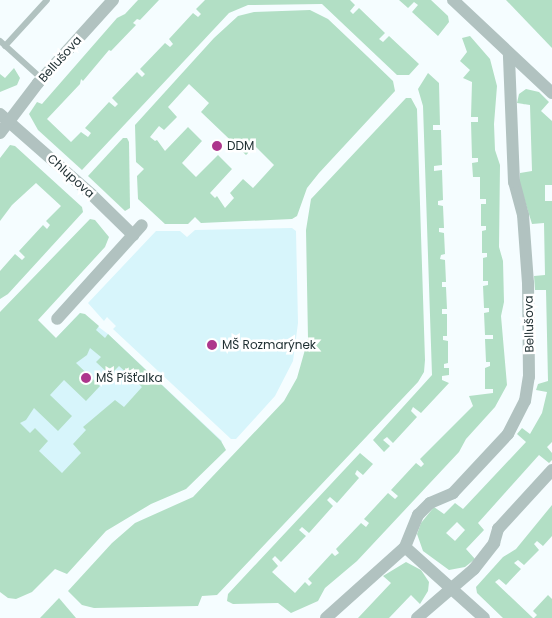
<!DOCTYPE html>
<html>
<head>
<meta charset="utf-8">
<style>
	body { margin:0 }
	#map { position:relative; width:552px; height:618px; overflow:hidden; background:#f5fdff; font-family:Poppins,sans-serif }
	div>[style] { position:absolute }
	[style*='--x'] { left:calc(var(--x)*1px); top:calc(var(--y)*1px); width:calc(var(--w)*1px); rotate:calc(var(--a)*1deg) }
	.built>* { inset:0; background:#d7f5fb }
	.green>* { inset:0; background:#b2dfc5 }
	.service>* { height:6px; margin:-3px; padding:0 3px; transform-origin:3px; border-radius:3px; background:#b1c2c0 }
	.minor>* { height:12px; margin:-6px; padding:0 6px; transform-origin:6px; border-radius:6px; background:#b1c2c0 }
	.dots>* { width:14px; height:14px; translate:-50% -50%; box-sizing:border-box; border:2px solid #fff; border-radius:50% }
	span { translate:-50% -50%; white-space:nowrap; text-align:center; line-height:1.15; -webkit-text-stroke:5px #fff; paint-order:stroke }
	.street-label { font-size:12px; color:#213134 }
	.poi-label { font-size:12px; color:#213134 }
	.left { translate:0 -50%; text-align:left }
</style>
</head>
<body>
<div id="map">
	<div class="built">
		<i style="clip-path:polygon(292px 228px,296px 231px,298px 323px,293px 361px,275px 396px,236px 439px,231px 439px,113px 329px,116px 326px,107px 317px,104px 321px,88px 303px,156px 231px,180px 231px,187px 237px,195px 230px)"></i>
		<i style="clip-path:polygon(80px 313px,108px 334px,222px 441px,190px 472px,71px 495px,10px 414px,56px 338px)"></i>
	</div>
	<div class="green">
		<i style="clip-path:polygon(138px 0,159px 0,140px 20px,137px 19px,133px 23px,136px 25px,111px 51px,109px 50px,83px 81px,81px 79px,80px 84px,47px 119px,71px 142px,81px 132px,88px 137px,91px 133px,85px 128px,109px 102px,115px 107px,118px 104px,112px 98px,137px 72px,142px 77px,145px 74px,140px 69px,165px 43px,170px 47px,173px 44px,169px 39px,193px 13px,198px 17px,201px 14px,196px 9px,205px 0,350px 0,355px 5px,350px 11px,353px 14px,359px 8px,385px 33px,379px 39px,383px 42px,389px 36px,419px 64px,409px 75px,397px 75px,322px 4px,248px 5px,229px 13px,82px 170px,38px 130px,29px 114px,37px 102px,42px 104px,117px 18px,125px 14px)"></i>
		<i style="clip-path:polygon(399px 0,431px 0,448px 16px,449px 22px,438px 36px,412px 12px,418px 5px,414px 2px,408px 8px)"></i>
		<i style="clip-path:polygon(506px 0,552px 0,552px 48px)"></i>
		<i style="clip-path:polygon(evenodd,310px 10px,328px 19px,367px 56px,393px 81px,395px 91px,319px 173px,307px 188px,297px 216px,292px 219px,201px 223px,195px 217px,188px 224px,165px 224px,138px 199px,137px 176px,144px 169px,136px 162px,135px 125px,214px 38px,238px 16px,254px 12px,310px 10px,189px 84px,209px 103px,201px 112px,246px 155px,255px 146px,274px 165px,253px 188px,243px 179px,230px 193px,234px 198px,225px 208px,217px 196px,215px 198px,210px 193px,232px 169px,218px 155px,196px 177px,182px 163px,202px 141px,188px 127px,165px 151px,157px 140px,155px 141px,150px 137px,159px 126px,164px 130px,177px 117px,168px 107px,189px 84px)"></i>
		<i style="clip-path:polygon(470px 36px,490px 59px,497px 86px,494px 124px,495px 150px,500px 165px,499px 247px,503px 261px,504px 302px,501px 316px,507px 385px,495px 407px,466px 439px,459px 452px,357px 561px,325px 588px,318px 601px,291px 613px,278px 603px,233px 604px,227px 601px,228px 594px,360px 453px,373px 464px,363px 475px,357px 470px,355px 474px,359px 478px,337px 503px,330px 497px,327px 500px,333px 506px,309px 533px,302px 527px,299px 530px,306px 536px,281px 562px,275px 556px,272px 559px,278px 566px,272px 572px,295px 593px,305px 582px,309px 586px,312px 583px,308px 579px,332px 553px,335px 556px,339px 553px,336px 549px,361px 523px,366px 527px,369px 523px,364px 519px,388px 493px,395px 499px,398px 496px,391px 490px,416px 463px,421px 467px,424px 464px,420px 459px,473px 406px,469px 396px,493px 393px,493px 389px,485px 389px,485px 368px,490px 366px,490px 362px,486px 362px,485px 339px,493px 339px,493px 335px,485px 335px,484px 313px,489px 312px,489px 308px,484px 308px,483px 286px,488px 285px,488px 281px,483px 281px,483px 258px,487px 257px,487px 253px,482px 253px,482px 231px,486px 230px,486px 226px,481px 226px,481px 204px,486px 204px,486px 199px,480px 199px,480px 177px,473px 177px,472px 163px,478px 162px,478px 158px,472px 158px,471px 122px,478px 122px,478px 117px,471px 117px,472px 82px,463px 78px,470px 70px,460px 61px,467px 52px,462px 38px)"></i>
		<i style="clip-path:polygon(14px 68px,20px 78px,17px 85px,0 92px,0 74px,5px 78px)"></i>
		<i style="clip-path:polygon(428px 73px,439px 83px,440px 125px,433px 125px,433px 130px,441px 130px,442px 165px,434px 166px,434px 171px,442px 170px,443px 200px,438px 201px,438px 205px,443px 206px,444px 228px,439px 228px,439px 232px,444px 233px,445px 254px,441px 255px,440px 259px,445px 260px,446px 282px,442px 282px,442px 287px,446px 287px,447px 309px,442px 309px,442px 314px,447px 314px,447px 336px,443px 336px,443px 340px,448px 341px,448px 363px,444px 364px,444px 368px,449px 368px,449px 375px,442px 376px,442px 380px,449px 383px,421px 413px,413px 407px,411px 411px,417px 417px,393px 443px,387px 437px,383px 440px,390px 446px,384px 452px,373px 440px,432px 375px,423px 106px,418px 89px)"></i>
		<i style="clip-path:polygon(evenodd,526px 89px,539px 92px,549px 102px,541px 111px,552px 121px,552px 185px,545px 185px,545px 201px,552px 201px,552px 442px,547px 447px,552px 453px,552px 460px,549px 463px,539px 455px,478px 523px,484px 530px,466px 549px,475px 559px,465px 567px,449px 570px,423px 551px,417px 534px,421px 523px,434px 507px,444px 514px,455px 503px,463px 509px,526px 442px,517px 434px,522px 428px,530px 434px,542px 413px,547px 392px,536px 390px,538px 384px,548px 381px,546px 290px,535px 290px,534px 276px,545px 275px,544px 223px,532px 224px,520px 185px,520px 173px,532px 171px,530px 105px,517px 103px,519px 94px,526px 89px,457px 522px,465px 530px,455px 541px,446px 533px,457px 522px)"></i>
		<i style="clip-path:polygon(406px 98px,411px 98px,417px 109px,425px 360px,424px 372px,418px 382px,217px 595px,202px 596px,198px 606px,94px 608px,82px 605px,68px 591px,112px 543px,135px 523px,193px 497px,284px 401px,297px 378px,308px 339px,306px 230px,311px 199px)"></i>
		<i style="clip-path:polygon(123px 138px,127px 138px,129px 142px,130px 208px,125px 211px,88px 176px)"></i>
		<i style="clip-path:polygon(10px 145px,15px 146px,82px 207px,83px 212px,8px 294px,0 299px,0 271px,15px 254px,22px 260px,25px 257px,19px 251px,43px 225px,47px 229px,50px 225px,46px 221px,61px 206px,36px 183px,12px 205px,0 221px,0 158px)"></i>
		<i style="clip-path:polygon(evenodd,90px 219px,95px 220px,109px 237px,105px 247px,38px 320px,56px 338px,80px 313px,85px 314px,99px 326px,96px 330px,105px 338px,108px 334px,221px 441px,226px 450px,186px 489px,151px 504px,106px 531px,67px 574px,55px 569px,32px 592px,16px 599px,8px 598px,0 592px,0 312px,90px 219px,90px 348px,101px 357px,96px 362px,110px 375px,119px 366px,142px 387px,124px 407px,115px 400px,83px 427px,86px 430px,73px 444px,81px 453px,62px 473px,39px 451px,48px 441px,35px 428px,30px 433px,20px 423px,26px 420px,34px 408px,58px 431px,72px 416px,50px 395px,64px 380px,86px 401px,100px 386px,76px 363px,87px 355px,90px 348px)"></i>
		<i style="clip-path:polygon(552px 505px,552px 536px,543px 546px,537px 541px,534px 544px,539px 550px,524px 565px,518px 560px,514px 563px,521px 569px,506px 585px,499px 579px,495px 582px,533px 618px,503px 618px,477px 593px,476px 587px,503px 557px,516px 549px)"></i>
		<i style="clip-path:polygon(406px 562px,421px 570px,429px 582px,428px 591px,420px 604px,411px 595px,389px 618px,358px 618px,391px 583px,383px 576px)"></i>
		<i style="clip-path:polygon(548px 595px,552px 599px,552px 618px,534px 618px,537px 615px,533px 611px)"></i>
		<i style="clip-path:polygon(59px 598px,76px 618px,40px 618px)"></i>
	</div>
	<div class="service">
		<i style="--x:0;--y:41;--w:57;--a:42.1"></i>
		<i style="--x:5;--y:46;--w:62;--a:-47.6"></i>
	</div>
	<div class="minor">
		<i style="--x:453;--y:0;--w:136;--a:43.2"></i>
		<i style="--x:0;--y:114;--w:121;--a:41.3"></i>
		<i style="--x:91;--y:194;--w:59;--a:44.3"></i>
		<i style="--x:133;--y:235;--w:113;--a:132.1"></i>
		<i style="--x:0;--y:133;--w:63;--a:-52.8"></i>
		<i style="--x:38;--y:83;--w:112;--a:-47.9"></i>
		<i style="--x:133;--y:235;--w:13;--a:-48"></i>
		<i style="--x:405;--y:547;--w:106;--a:41.9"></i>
		<i style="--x:326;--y:618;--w:106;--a:-41.9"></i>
		<i style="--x:405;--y:547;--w:35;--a:-68"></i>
		<i style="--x:418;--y:515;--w:17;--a:-45"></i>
		<i style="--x:430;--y:503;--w:25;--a:-23"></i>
		<i style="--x:453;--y:493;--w:81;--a:-47"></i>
		<i style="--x:508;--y:434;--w:37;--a:-63"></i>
		<i style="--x:525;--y:401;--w:24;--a:-81"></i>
		<i style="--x:529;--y:377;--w:94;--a:-90.6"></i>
		<i style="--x:528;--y:283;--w:68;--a:-94.2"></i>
		<i style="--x:523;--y:215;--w:34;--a:-105"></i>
		<i style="--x:514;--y:182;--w:127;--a:-92.3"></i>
		<i style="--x:417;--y:618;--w:75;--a:-40.7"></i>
		<i style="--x:474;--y:569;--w:33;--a:-52"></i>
		<i style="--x:494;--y:543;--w:15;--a:-74"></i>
		<i style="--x:498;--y:529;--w:80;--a:-47.5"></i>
	</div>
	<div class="dots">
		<i style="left:217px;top:146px;background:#ad368c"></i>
		<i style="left:212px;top:345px;background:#ad368c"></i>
		<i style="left:86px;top:378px;background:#ad368c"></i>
	</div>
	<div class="street-label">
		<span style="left:60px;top:59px;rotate:-48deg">Bellušova</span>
		<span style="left:71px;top:176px;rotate:42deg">Chlupova</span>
		<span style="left:529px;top:324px;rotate:-91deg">Bellušova</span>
	</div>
	<div class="poi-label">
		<span class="left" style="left:227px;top:146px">DDM</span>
		<span class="left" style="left:222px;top:345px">MŠ Rozmarýnek</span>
		<span class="left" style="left:96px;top:378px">MŠ Píšťalka</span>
	</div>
</div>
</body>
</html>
